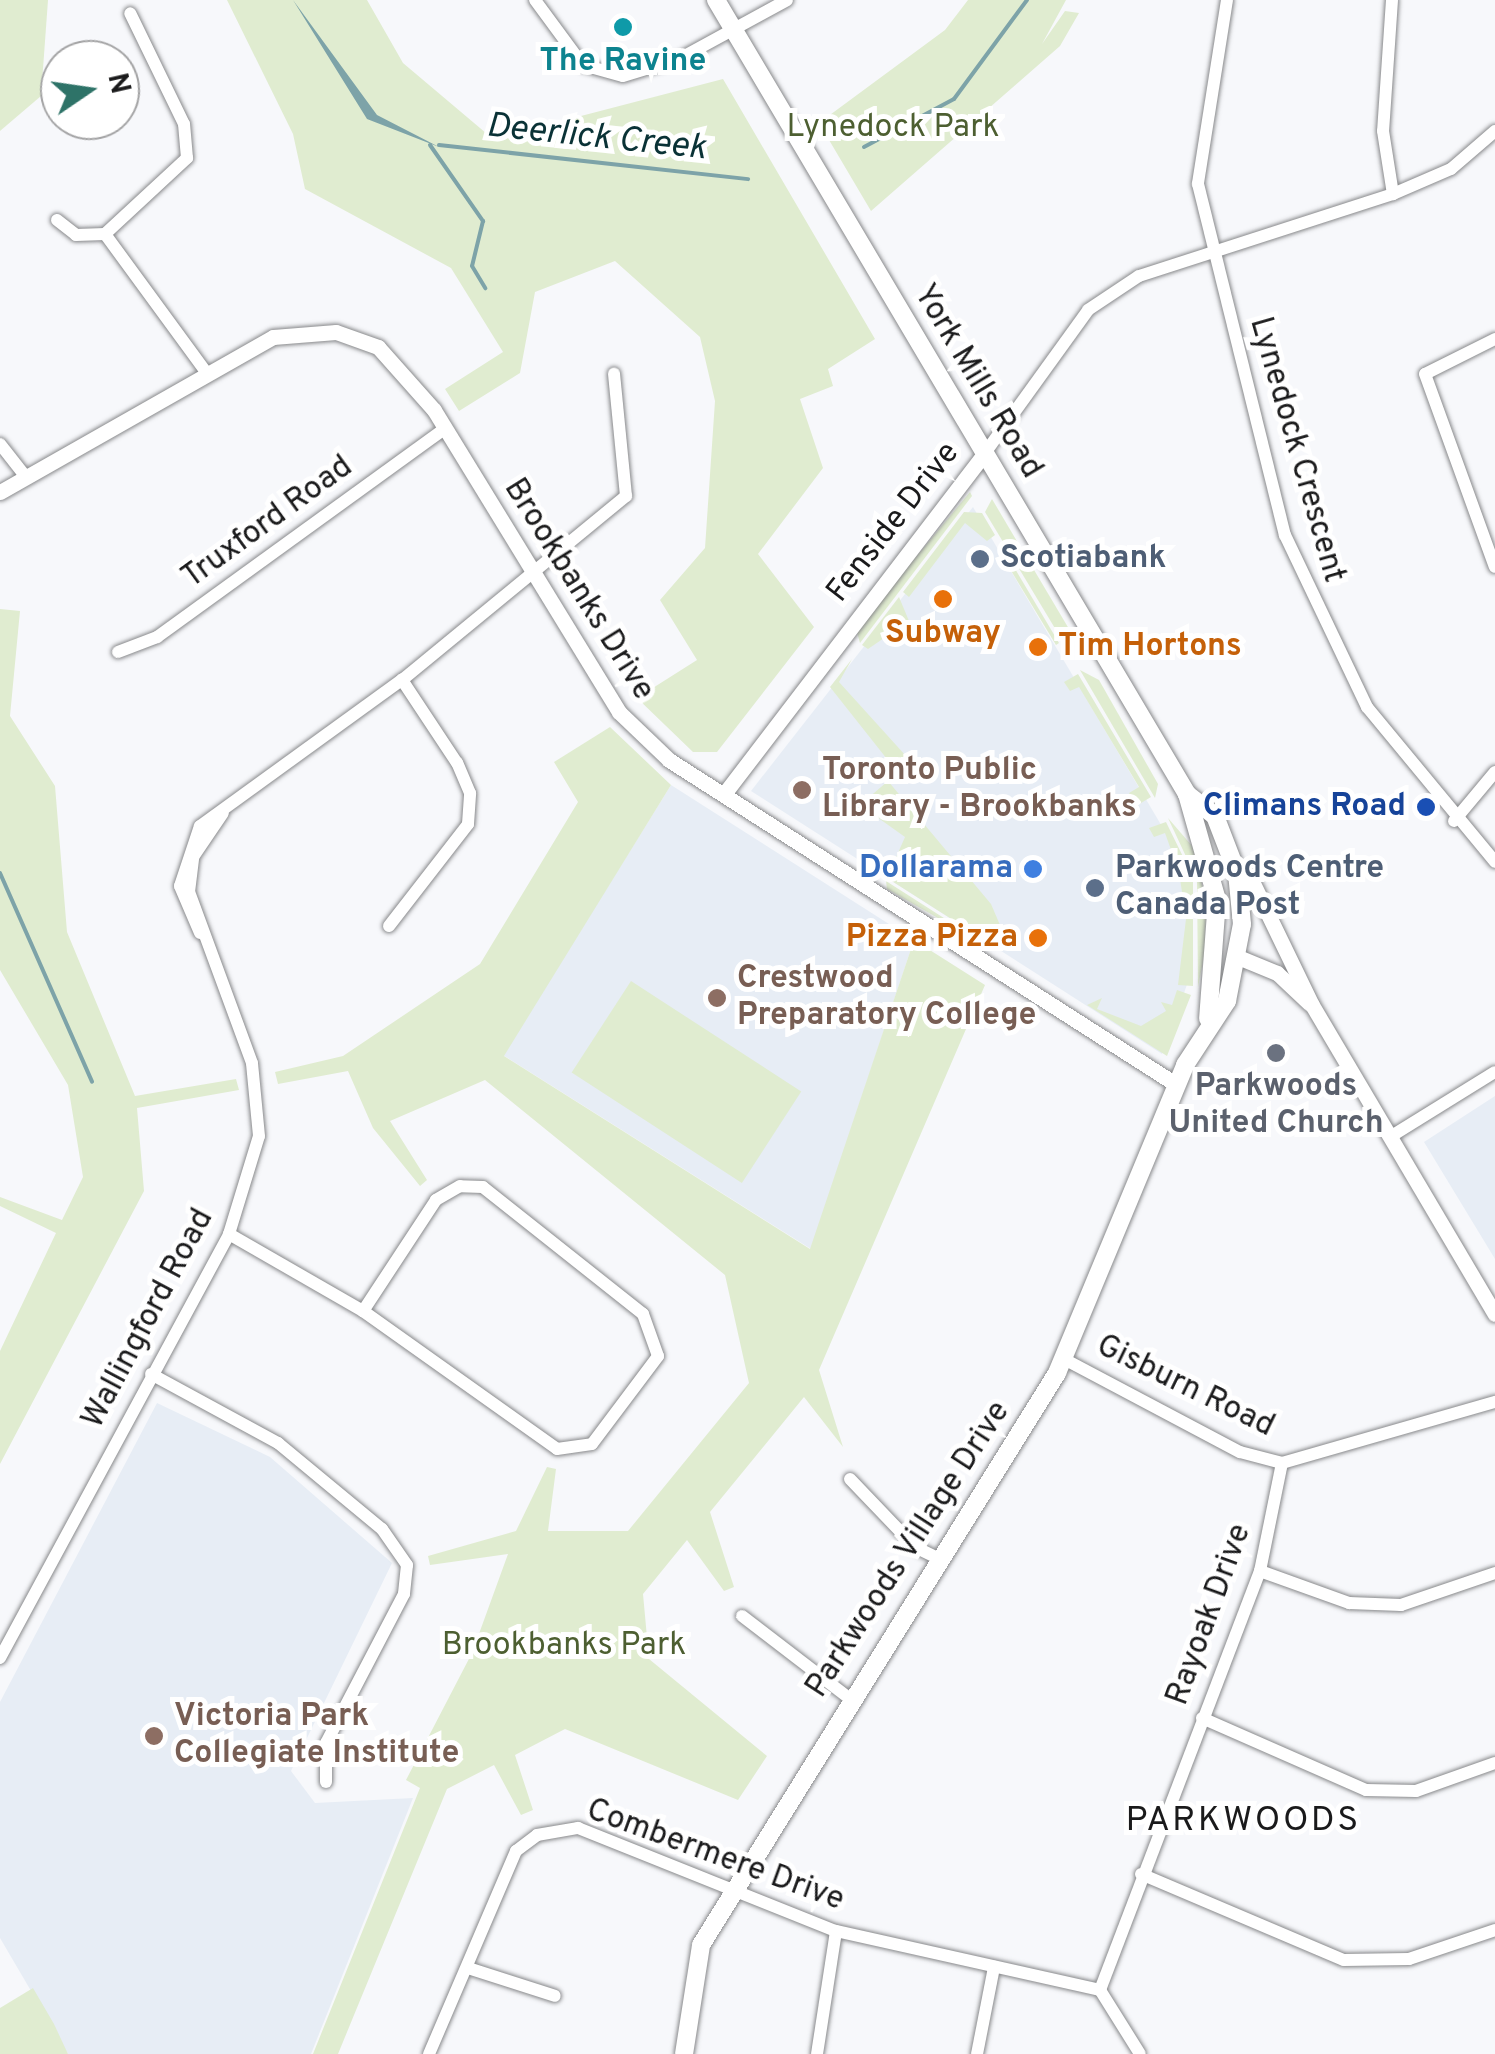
<!DOCTYPE html>
<html>
<head>
<meta charset="utf-8">
<style>
	body { margin:0 }
	#map { position:relative; width:1495px; height:2054px; overflow:hidden; background:#f7f8fb; font-family:Overpass,sans-serif }
	div>[style] { position:absolute }
	[style*='--x'] { left:calc(var(--x)*1px); top:calc(var(--y)*1px); width:calc(var(--w)*1px); rotate:calc(var(--a)*1deg) }
	.built>* { inset:0; background:#e7edf5 }
	.green>* { inset:0; background:#e0ecd0; transform-origin:0 0 }
	.water>* { inset:0; background:#7da3a8 }
	.stream>* { height:4px; margin:-2px; padding:0 2px; transform-origin:2px; border-radius:2px; background:#7da3a8 }
	.roads { filter:drop-shadow(0 0 2px #88898b) drop-shadow(0 0 2px #88898b) }
	.minor>* { height:12px; margin:-6px; padding:0 6px; transform-origin:6px; border-radius:6px; background:#fff }
	.tertiary>* { height:15px; margin:-7.5px; padding:0 7.5px; transform-origin:7.5px; border-radius:7.5px; background:#fff }
	.secondary>* { height:18px; margin:-9px; padding:0 9px; transform-origin:9px; border-radius:9px; background:#fff }
	.dots>* { width:28px; height:28px; translate:-50% -50%; box-sizing:border-box; border:5px solid #fff; border-radius:50% }
	span { translate:-50% -50%; white-space:nowrap; text-align:center; line-height:1.15; -webkit-text-stroke:10px #fff; paint-order:stroke }
	.culture-label { font-size:32px; color:#0d838f; font-weight:700 }
	.park-label { font-size:32px; color:#4d5f31 }
	.street-label { font-size:32px; color:#1a1a1b }
	.service-label { font-size:32px; color:#4e5e75; font-weight:700 }
	.left { translate:0 -50%; text-align:left }
	.food-label { font-size:32px; color:#c56008; font-weight:700 }
	.right { translate:-100% -50%; text-align:right }
	.education-label { font-size:32px; color:#785e54; font-weight:700 }
	.transit-label { font-size:32px; color:#164399; font-weight:700 }
	.shop-label { font-size:32px; color:#366cbe; font-weight:700 }
	.worship-label { font-size:32px; color:#5b616d; font-weight:700 }
	.water-label { font-size:35px; color:#0a3236; font-style:italic }
	.neighbourhood-label { font-size:35px; color:#1a1a1b; letter-spacing:2.5px }
	.north { position:absolute; left:40px; top:40px; width:100px; height:100px; box-sizing:border-box; background:#fff; border:2px solid #a3a3a4; border-radius:50%; rotate:77deg; font-size:28px; font-weight:700; line-height:40px; text-align:center; color:#1a1a1b }
	.north::after { content:''; display:block; margin:auto; width:35px; height:45px; background:#2e7368; clip-path:polygon(50% 0,100% 100%,50% 72%,0 100%) }
</style>
</head>
<body>
<div id="map">
	<div class="built">
		<i style="clip-path:polygon(973px 507px,1186px 867px,1193px 968px,1162px 1054px,751px 791px)"></i>
		<i style="clip-path:polygon(671px 785px,914px 940px,811px 1249px,503px 1055px)"></i>
		<i style="clip-path:polygon(1495px 1096px,1495px 1259px,1424px 1142px)"></i>
		<i style="clip-path:polygon(157px 1403px,270px 1457px,392px 1563px,291px 1771px,315px 1803px,413px 1798px,311px 2054px,68px 2054px,0 1938px,0 1702px)"></i>
	</div>
	<div class="green">
		<i style="clip-path:polygon(0 0,48px 0,41px 96px,0 131px)"></i>
		<i style="clip-path:polygon(227px 0,367px 0,403px 63px,493px 139px,723px 79px,875px 339px,828px 369px,833px 386px,800px 399px,823px 468px,758px 554px,814px 627px,717px 752px,693px 752px,637px 698px,697px 660px,660px 600px,705px 548px,715px 401px,700px 337px,615px 261px,535px 292px,520px 373px,459px 411px,445px 389px,503px 352px,451px 268px,305px 189px,293px 134px)"></i>
		<i style="clip-path:polygon(968px 0,1066px 0,1042px 44px,1065px 11px,1079px 13px,1060px 46px,871px 211px,819px 123px,945px 30px)"></i>
		<i style="clip-path:polygon(970px 492px,972px 496px,860px 643px,856px 629px)"></i>
		<i style="clip-path:polygon(992px 499px,1072px 634px,1068px 650px,985px 512px)"></i>
		<i style="clip-path:polygon(964px 512px,982px 513px,995px 535px,987px 541px,965px 523px,909px 597px,903px 592px)"></i>
		<i style="clip-path:polygon(1011px 562px,1059px 643px,1056px 645px,1007px 564px)"></i>
		<i style="clip-path:polygon(899px 597px,909px 621px,868px 649px,862px 645px)"></i>
		<i style="clip-path:polygon(0 609px,20px 611px,10px 716px,55px 786px,67px 932px,135px 1096px,236px 1079px,239px 1090px,137px 1108px,144px 1191px,0 1464px,0 1351px,56px 1233px,0 1206px,0 1197px,62px 1220px,83px 1177px,68px 1085px,0 970px)"></i>
		<i style="clip-path:polygon(852px 659px,839px 682px,925px 777px,902px 778px,830px 687px)"></i>
		<i style="clip-path:polygon(1080px 670px,1099px 680px,1158px 784px,1155px 798px)"></i>
		<i style="clip-path:polygon(1078px 674px,1151px 797px,1136px 806px,1129px 793px,1139px 787px,1079px 687px,1070px 691px,1064px 682px)"></i>
		<i style="clip-path:polygon(610px 727px,671px 785px,504px 1056px,810px 1249px,914px 940px,985px 985px,819px 1370px,843px 1447px,804px 1397px,710px 1512px,734px 1587px,724px 1591px,687px 1540px,643px 1594px,649px 1659px,767px 1756px,738px 1800px,565px 1729px,515px 1755px,533px 1810px,521px 1815px,494px 1765px,447px 1789px,338px 2054px,313px 2054px,420px 1788px,406px 1780px,472px 1653px,508px 1554px,430px 1565px,428px 1556px,516px 1531px,547px 1467px,556px 1469px,548px 1531px,628px 1531px,749px 1383px,725px 1275px,485px 1080px,390px 1121px,427px 1180px,420px 1186px,373px 1128px,348px 1071px,278px 1084px,275px 1072px,343px 1056px,480px 964px,578px 802px,554px 762px)"></i>
		<i style="clip-path:polygon(888px 781px,991px 904px,1003px 932px,997px 948px,887px 878px,905px 837px,860px 805px)"></i>
		<i style="clip-path:polygon(1168px 818px,1193px 847px,1206px 901px,1205px 952px,1198px 987px,1197px 880px)"></i>
		<i style="clip-path:polygon(1166px 822px,1193px 877px,1193px 986px,1178px 985px,1186px 919px,1179px 872px,1165px 833px,1154px 837px,1149px 828px)"></i>
		<i style="clip-path:polygon(886px 881px,994px 950px,887px 889px)"></i>
		<i style="left:631px;top:981px;width:203px;height:109px;rotate:33deg"></i>
		<i style="clip-path:polygon(1177px 990px,1191px 995px,1167px 1056px,1087px 1005px,1102px 998px,1097px 1009px,1141px 1026px,1166px 1011px,1161px 1002px,1172px 1005px)"></i>
		<i style="clip-path:polygon(33px 1988px,54px 2024px,68px 2054px,0 2054px,0 2008px)"></i>
	</div>
	<div class="water">
		<i style="clip-path:polygon(293px 0,377px 115px,439px 147px,367px 119px)"></i>
	</div>
	<div class="stream">
		<i style="--x:430;--y:145;--w:93;--a:55.1"></i>
		<i style="--x:483;--y:221;--w:46;--a:103.7"></i>
		<i style="--x:472;--y:266;--w:26;--a:59"></i>
		<i style="--x:439;--y:145;--w:311;--a:6.3"></i>
		<i style="--x:864;--y:147;--w:102;--a:-28.1"></i>
		<i style="--x:954;--y:99;--w:123;--a:-53.6"></i>
		<i style="--x:0;--y:873;--w:228;--a:66.2"></i>
	</div>
	<div class="roads">
		<div class="minor">
			<i style="--x:535;--y:0;--w:81;--a:53.6"></i>
			<i style="--x:583;--y:65;--w:41;--a:15.4"></i>
			<i style="--x:623;--y:76;--w:59;--a:-16.9"></i>
			<i style="--x:679;--y:59;--w:123;--a:-28.6"></i>
			<i style="--x:1227;--y:0;--w:186;--a:99"></i>
			<i style="--x:1198;--y:184;--w:362;--a:76.1"></i>
			<i style="--x:1285;--y:535;--w:191;--a:64.5"></i>
			<i style="--x:1367;--y:707;--w:201;--a:50.4"></i>
			<i style="--x:1392;--y:0;--w:131;--a:93.9"></i>
			<i style="--x:1383;--y:131;--w:64;--a:81"></i>
			<i style="--x:57;--y:220;--w:24;--a:38"></i>
			<i style="--x:76;--y:235;--w:29;--a:-2"></i>
			<i style="--x:105;--y:234;--w:112;--a:-42.8"></i>
			<i style="--x:187;--y:158;--w:34;--a:-95"></i>
			<i style="--x:184;--y:124;--w:123;--a:-115.9"></i>
			<i style="--x:105;--y:234;--w:171;--a:53.8"></i>
			<i style="--x:1495;--y:339;--w:78;--a:153.4"></i>
			<i style="--x:1425;--y:374;--w:205;--a:70.1"></i>
			<i style="--x:0;--y:444;--w:42;--a:51.8"></i>
			<i style="--x:985;--y:453;--w:176;--a:-54.2"></i>
			<i style="--x:1088;--y:310;--w:61;--a:-33.7"></i>
			<i style="--x:1139;--y:276;--w:267;--a:-17.9"></i>
			<i style="--x:1393;--y:194;--w:63;--a:-23.3"></i>
			<i style="--x:1451;--y:169;--w:58;--a:-40.8"></i>
			<i style="--x:118;--y:652;--w:42;--a:-21"></i>
			<i style="--x:157;--y:637;--w:354;--a:-35.9"></i>
			<i style="--x:1454;--y:821;--w:64;--a:-50.1"></i>
			<i style="--x:389;--y:926;--w:129;--a:-52.2"></i>
			<i style="--x:468;--y:824;--w:31;--a:-86"></i>
			<i style="--x:470;--y:793;--w:33;--a:-113"></i>
			<i style="--x:457;--y:763;--w:100;--a:-123.5"></i>
			<i style="--x:200;--y:933;--w:51;--a:-113.1"></i>
			<i style="--x:180;--y:886;--w:63;--a:-71.6"></i>
			<i style="--x:200;--y:826;--w:249;--a:-35.9"></i>
			<i style="--x:402;--y:680;--w:290;--a:-39.4"></i>
			<i style="--x:626;--y:496;--w:123;--a:-95.6"></i>
			<i style="--x:1390;--y:1137;--w:123;--a:-31.8"></i>
			<i style="--x:229;--y:1234;--w:155;--a:29.9"></i>
			<i style="--x:363;--y:1311;--w:238;--a:35.4"></i>
			<i style="--x:557;--y:1449;--w:35;--a:-8"></i>
			<i style="--x:592;--y:1444;--w:110;--a:-53.1"></i>
			<i style="--x:658;--y:1356;--w:45;--a:-109.7"></i>
			<i style="--x:643;--y:1314;--w:204;--a:-141.6"></i>
			<i style="--x:483;--y:1187;--w:23;--a:-178"></i>
			<i style="--x:460;--y:1186;--w:28;--a:150"></i>
			<i style="--x:436;--y:1200;--w:133;--a:123.3"></i>
			<i style="--x:1064;--y:1359;--w:199;--a:27.9"></i>
			<i style="--x:1240;--y:1452;--w:43;--a:14.7"></i>
			<i style="--x:1282;--y:1463;--w:222;--a:-16"></i>
			<i style="--x:151;--y:1374;--w:145;--a:28.5"></i>
			<i style="--x:278;--y:1443;--w:135;--a:39.6"></i>
			<i style="--x:382;--y:1529;--w:44;--a:55.2"></i>
			<i style="--x:407;--y:1565;--w:29;--a:96"></i>
			<i style="--x:404;--y:1594;--w:168;--a:117.6"></i>
			<i style="--x:326;--y:1743;--w:39;--a:90"></i>
			<i style="--x:850;--y:1479;--w:94;--a:46.3"></i>
			<i style="--x:915;--y:1547;--w:30;--a:26"></i>
			<i style="--x:1260;--y:1571;--w:95;--a:19.8"></i>
			<i style="--x:1349;--y:1603;--w:52;--a:2.2"></i>
			<i style="--x:1401;--y:1605;--w:99;--a:-18.8"></i>
			<i style="--x:742;--y:1616;--w:135;--a:37.5"></i>
			<i style="--x:0;--y:1658;--w:482;--a:-61.6"></i>
			<i style="--x:229;--y:1234;--w:102;--a:-73"></i>
			<i style="--x:259;--y:1136;--w:73;--a:-95.5"></i>
			<i style="--x:252;--y:1063;--w:182;--a:-110.2"></i>
			<i style="--x:189;--y:892;--w:35;--a:-83"></i>
			<i style="--x:193;--y:857;--w:53;--a:-55.7"></i>
			<i style="--x:1202;--y:1718;--w:179;--a:23.7"></i>
			<i style="--x:1366;--y:1790;--w:50;--a:1.1"></i>
			<i style="--x:1416;--y:1791;--w:84;--a:-19.5"></i>
			<i style="--x:1141;--y:1874;--w:220;--a:23"></i>
			<i style="--x:1344;--y:1960;--w:65;--a:-0.9"></i>
			<i style="--x:1409;--y:1959;--w:91;--a:-18.6"></i>
			<i style="--x:468;--y:1968;--w:91;--a:17.8"></i>
			<i style="--x:1100;--y:1990;--w:449;--a:-69.1"></i>
			<i style="--x:1260;--y:1571;--w:110;--a:-78.5"></i>
			<i style="--x:429;--y:2054;--w:221;--a:-66.8"></i>
			<i style="--x:516;--y:1851;--w:26;--a:-37"></i>
			<i style="--x:537;--y:1835;--w:42;--a:-9.7"></i>
			<i style="--x:578;--y:1828;--w:278;--a:21.8"></i>
			<i style="--x:836;--y:1931;--w:271;--a:12.6"></i>
			<i style="--x:1100;--y:1990;--w:75;--a:58"></i>
			<i style="--x:817;--y:2054;--w:124;--a:-81.2"></i>
			<i style="--x:977;--y:2054;--w:89;--a:-78.9"></i>
		</div>
		<div class="tertiary">
			<i style="--x:0;--y:492;--w:314;--a:-29.6"></i>
			<i style="--x:273;--y:337;--w:63;--a:-4.5"></i>
			<i style="--x:336;--y:332;--w:45;--a:19.7"></i>
			<i style="--x:378;--y:347;--w:84;--a:48.4"></i>
			<i style="--x:434;--y:410;--w:354;--a:58.5"></i>
			<i style="--x:619;--y:712;--w:69;--a:43.8"></i>
			<i style="--x:669;--y:760;--w:603;--a:32.61"></i>
			<i style="--x:724;--y:794;--w:429;--a:-52.6"></i>
			<i style="--x:1237;--y:873;--w:15;--a:23"></i>
			<i style="--x:1251;--y:879;--w:140;--a:64.2"></i>
			<i style="--x:1312;--y:1005;--w:359;--a:59.4"></i>
			<i style="--x:1238;--y:957;--w:42;--a:22.3"></i>
			<i style="--x:1277;--y:973;--w:44;--a:43.2"></i>
		</div>
		<div class="secondary">
			<i style="--x:716;--y:0;--w:923;--a:59.32"></i>
			<i style="--x:1187;--y:794;--w:110;--a:74.2"></i>
			<i style="--x:1217;--y:900;--w:119;--a:94.3"></i>
			<i style="--x:684;--y:2054;--w:110;--a:-81.1"></i>
			<i style="--x:701;--y:1945;--w:674;--a:-58.1"></i>
			<i style="--x:1057;--y:1373;--w:334;--a:-67.4"></i>
			<i style="--x:1185;--y:1065;--w:77;--a:-56.7"></i>
			<i style="--x:1227;--y:1001;--w:78;--a:-79"></i>
			<i style="--x:1242;--y:924;--w:51;--a:-95.6"></i>
			<i style="--x:1237;--y:873;--w:61;--a:-111.1"></i>
			<i style="--x:1215;--y:816;--w:36;--a:-142"></i>
		</div>
	</div>
	<div class="dots">
		<i style="left:623px;top:27px;background:#0f9aa8"></i>
		<i style="left:980px;top:559px;background:#5c6f8a"></i>
		<i style="left:943px;top:599px;background:#e8710a"></i>
		<i style="left:1038px;top:647px;background:#e8710a"></i>
		<i style="left:802px;top:790px;background:#8d6e63"></i>
		<i style="left:1426px;top:807px;background:#1a4fb4"></i>
		<i style="left:1033px;top:869px;background:#3f7fe0"></i>
		<i style="left:1095px;top:888px;background:#5c6f8a"></i>
		<i style="left:1038px;top:938px;background:#e8710a"></i>
		<i style="left:717px;top:998px;background:#8d6e63"></i>
		<i style="left:1276px;top:1053px;background:#6b7280"></i>
		<i style="left:154px;top:1736px;background:#8d6e63"></i>
	</div>
	<div class="culture-label">
		<span style="left:623px;top:62px">The Ravine</span>
	</div>
	<div class="park-label">
		<span style="left:893px;top:128px">Lynedock Park</span>
		<span style="left:564px;top:1646px">Brookbanks Park</span>
	</div>
	<div class="street-label">
		<span style="left:977px;top:382px;rotate:59deg">York Mills Road</span>
		<span style="left:1296px;top:450px;rotate:74deg">Lynedock Crescent</span>
		<span style="left:268px;top:523px;rotate:-36deg">Truxford Road</span>
		<span style="left:894px;top:523px;rotate:-52deg">Fenside Drive</span>
		<span style="left:578px;top:590px;rotate:58deg">Brookbanks Drive</span>
		<span style="left:149px;top:1319px;rotate:-62deg">Wallingford Road</span>
		<span style="left:1185px;top:1387px;rotate:26deg">Gisburn Road</span>
		<span style="left:909px;top:1550px;rotate:-57deg">Parkwoods Village Drive</span>
		<span style="left:1210px;top:1615px;rotate:-70deg">Rayoak Drive</span>
		<span style="left:715px;top:1856px;rotate:20deg">Combermere Drive</span>
	</div>
	<div class="service-label">
		<span class="left" style="left:1000px;top:559px">Scotiabank</span>
		<span class="left" style="left:1115px;top:888px">Parkwoods Centre<br>Canada Post</span>
	</div>
	<div class="food-label">
		<span style="left:943px;top:634px">Subway</span>
		<span class="left" style="left:1058px;top:647px">Tim Hortons</span>
		<span class="right" style="left:1018px;top:938px">Pizza Pizza</span>
	</div>
	<div class="education-label">
		<span class="left" style="left:822px;top:790px">Toronto Public<br>Library - Brookbanks</span>
		<span class="left" style="left:737px;top:998px">Crestwood<br>Preparatory College</span>
		<span class="left" style="left:174px;top:1736px">Victoria Park<br>Collegiate Institute</span>
	</div>
	<div class="transit-label">
		<span class="right" style="left:1406px;top:807px">Climans Road</span>
	</div>
	<div class="shop-label">
		<span class="right" style="left:1013px;top:869px">Dollarama</span>
	</div>
	<div class="worship-label">
		<span style="left:1276px;top:1106px">Parkwoods<br>United Church</span>
	</div>
	<div class="water-label">
		<span style="left:596px;top:138px;rotate:6deg">Deerlick Creek</span>
	</div>
	<div class="neighbourhood-label">
		<span style="left:1243px;top:1821px">PARKWOODS</span>
	</div>
	<div class="north">N</div>
</div>
</body>
</html>
